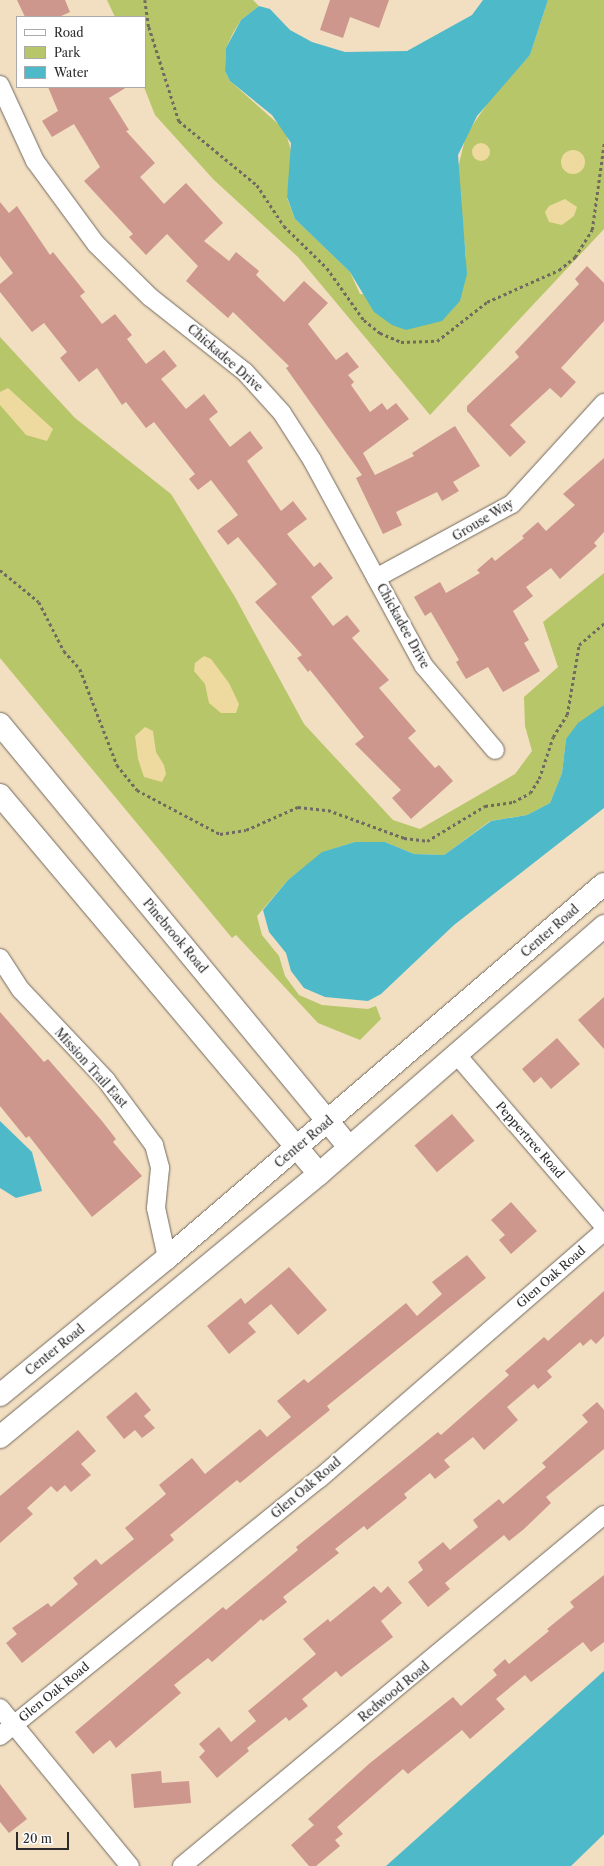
<!DOCTYPE html>
<html>
<head>
<meta charset="utf-8">
<style>
	body { margin:0 }
	#map { position:relative; width:604px; height:1866px; overflow:hidden; background:#f2dec1; font-family:"Libre Caslon Text",serif }
	div>[style] { position:absolute }
	[style*='--x'] { left:calc(var(--x)*1px); top:calc(var(--y)*1px); width:calc(var(--w)*1px); rotate:calc(var(--a)*1deg) }
	.green>* { inset:0; background:#b7c668 }
	.sand>* { inset:0; background:#eeda9e }
	.round { border-radius:50% }
	.water>* { inset:0; background:#4ebac9 }
	.building>* { inset:0; background:#cd978e; transform-origin:0 0 }
	.path>* { height:2.5px; margin-top:-1.25px; transform-origin:0; background:repeating-linear-gradient(90deg,#716a60 0 3px,transparent 0 6px) }
	.roads { filter:drop-shadow(0 0 1px #716a60) drop-shadow(0 0 1px #716a60) }
	.street>* { height:18px; margin:-9px; padding:0 9px; transform-origin:9px; border-radius:9px; background:#fff }
	.secondary>* { height:22px; margin:-11px; padding:0 11px; transform-origin:11px; border-radius:11px; background:#fff }
	span { translate:-50% -50%; white-space:nowrap; text-align:center; line-height:1.15; -webkit-text-stroke:4px #fff; paint-order:stroke }
	.street-label { font-size:12px; color:#2b2b2b }
	.legend { position:absolute; left:16px; top:16px; width:130px; height:72px; box-sizing:border-box; background:#fff; border:1px solid #aaa; margin:0; padding:5px 7px; list-style:none; font-size:12px; color:#2b2b2b }
	.legend li { display:flex; align-items:center; gap:8px; height:20px }
	.legend b { width:20px; border:1px solid #aaa }
	.scale { position:absolute; left:16px; top:1832px; width:53px; height:18px; box-sizing:border-box; border:2px solid #2b2b2b; border-top:0; padding-left:5px; font-size:12px; line-height:14px; white-space:nowrap; color:#2b2b2b; -webkit-text-stroke:3px #fff; paint-order:stroke }
</style>
</head>
<body>
<div id="map">
	<div class="green">
		<i style="clip-path:polygon(107px 0,253px 0,259px 6px,241px 20px,233px 33px,226px 48px,225px 71px,230px 81px,285px 130px,292px 154px,287px 198px,295px 219px,350px 272px,360px 294px,460px 301px,466px 257px,457px 172px,466px 135px,491px 98px,530px 55px,548px 0,604px 0,604px 229px,430px 415px,298px 257px,214px 180px,155px 115px,144px 87px,145px 17px,115px 17px)"></i>
		<i style="clip-path:polygon(0 337px,75px 418px,171px 494px,235px 597px,304px 724px,393px 820px,420px 829px,515px 774px,532px 751px,525px 726px,524px 697px,558px 667px,543px 622px,604px 573px,604px 705px,566px 739px,562px 773px,550px 803px,527px 815px,490px 821px,444px 855px,414px 854px,385px 842px,355px 842px,323px 852px,288px 880px,257px 916px,262px 935px,279px 956px,285px 976px,299px 995px,322px 1005px,368px 1009px,376px 1006px,381px 1019px,360px 1040px,318px 1023px,236px 935px,232px 938px,0 658px)"></i>
	</div>
	<div class="sand">
		<i class="round" style="left:472px;top:143px;width:18px;height:18px"></i>
		<i class="round" style="left:561px;top:150px;width:24px;height:24px"></i>
		<i style="clip-path:polygon(565px 199px,577px 207px,574px 216px,562px 225px,549px 222px,545px 212px,549px 206px)"></i>
		<i style="clip-path:polygon(8px 388px,53px 429px,47px 441px,26px 435px,0 405px,0 392px)"></i>
		<i style="clip-path:polygon(204px 656px,211px 659px,229px 683px,239px 704px,236px 713px,221px 713px,209px 703px,205px 684px,194px 671px,195px 663px)"></i>
		<i style="clip-path:polygon(145px 727px,153px 731px,156px 752px,164px 765px,166px 774px,162px 782px,144px 777px,138px 759px,135px 736px)"></i>
	</div>
	<div class="water">
		<i style="clip-path:polygon(483px 0,548px 0,530px 55px,477px 116px,458px 155px,467px 274px,460px 301px,442px 321px,406px 330px,392px 325px,374px 312px,350px 272px,295px 219px,287px 197px,291px 143px,272px 115px,230px 81px,225px 71px,226px 48px,241px 20px,259px 6px,270px 9px,290px 30px,312px 42px,345px 52px,407px 51px,472px 15px)"></i>
		<i style="clip-path:polygon(604px 705px,604px 808px,454px 925px,381px 994px,368px 1001px,325px 997px,304px 988px,291px 971px,286px 953px,269px 932px,263px 910px,288px 880px,322px 852px,355px 842px,385px 842px,414px 854px,444px 855px,491px 821px,527px 815px,550px 803px,562px 773px,566px 739px,578px 723px)"></i>
		<i style="clip-path:polygon(0 1121px,32px 1152px,42px 1191px,16px 1198px,0 1188px)"></i>
		<i style="clip-path:polygon(604px 1671px,604px 1834px,571px 1866px,386px 1866px)"></i>
	</div>
	<div class="building">
		<i style="clip-path:polygon(17px 0,65px 0,70px 12px,59px 17px,25px 17px)"></i>
		<i style="clip-path:polygon(330px 0,389px 0,379px 28px,350px 17px,343px 38px,320px 30px)"></i>
		<i style="clip-path:polygon(48px 87px,127px 87px,109px 98px,129px 130px,126px 131px,155px 163px,140px 177px,164px 204px,186px 183px,223px 223px,204px 241px,229px 261px,236px 252px,259px 271px,256px 275px,284px 302px,304px 281px,328px 303px,308px 324px,336px 360px,347px 352px,359px 367px,348px 375px,354px 382px,351px 385px,370px 412px,382px 403px,387px 410px,396px 403px,409px 419px,363px 453px,375px 475px,414px 456px,412px 453px,455px 426px,480px 466px,453px 482px,459px 491px,442px 501px,437px 492px,396px 512px,402px 525px,383px 534px,356px 478px,362px 475px,286px 368px,289px 366px,233px 312px,228px 318px,186px 281px,198px 266px,167px 234px,146px 255px,129px 237px,133px 234px,84px 181px,100px 167px,74px 124px,52px 137px,42px 121px,58px 111px)"></i>
		<i style="clip-path:polygon(0 202px,9px 213px,17px 206px,50px 255px,53px 252px,85px 292px,80px 296px,102px 324px,115px 314px,132px 335px,127px 339px,146px 364px,164px 350px,177px 366px,161px 379px,186px 409px,204px 394px,218px 412px,209px 419px,230px 447px,250px 431px,263px 448px,247px 461px,281px 511px,293px 501px,307px 519px,287px 534px,314px 567px,320px 562px,333px 578px,311px 597px,333px 626px,347px 615px,360px 631px,352px 638px,389px 680px,379px 688px,416px 731px,408px 738px,435px 768px,439px 765px,453px 781px,411px 819px,392px 798px,401px 790px,355px 744px,364px 737px,310px 670px,308px 672px,297px 658px,302px 655px,255px 602px,277px 584px,238px 537px,228px 545px,217px 531px,238px 515px,211px 480px,198px 490px,189px 479px,195px 474px,154px 422px,146px 428px,126px 402px,122px 405px,97px 368px,79px 382px,60px 358px,67px 352px,44px 323px,32px 332px,0 292px,0 284px,13px 273px,0 256px)"></i>
		<i style="clip-path:polygon(587px 266px,604px 283px,604px 321px,561px 368px,576px 382px,561px 398px,550px 388px,510px 425px,526px 442px,510px 457px,467px 411px,467px 406px,519px 357px,515px 352px,579px 284px,575px 279px)"></i>
		<i style="clip-path:polygon(604px 458px,604px 532px,594px 543px,597px 546px,560px 579px,551px 568px,526px 587px,533px 596px,513px 611px,529px 640px,524px 643px,540px 671px,503px 692px,488px 667px,466px 679px,456px 662px,459px 660px,431px 612px,425px 616px,414px 597px,440px 582px,446px 593px,480px 573px,477px 570px,492px 557px,495px 561px,524px 538px,522px 536px,538px 522px,546px 531px,575px 505px,563px 494px)"></i>
		<i style="clip-path:polygon(604px 997px,604px 1049px,578px 1020px)"></i>
		<i style="clip-path:polygon(0 1012px,44px 1062px,48px 1059px,102px 1121px,116px 1139px,113px 1142px,142px 1176px,92px 1217px,29px 1136px,26px 1138px,0 1106px)"></i>
		<i style="clip-path:polygon(557px 1038px,580px 1064px,551px 1089px,541px 1077px,534px 1083px,522px 1069px)"></i>
		<i style="left:452px;top:1114px;width:35px;height:49px;rotate:50deg"></i>
		<i style="clip-path:polygon(511px 1202px,537px 1231px,511px 1254px,499px 1240px,505px 1235px,491px 1220px)"></i>
		<i style="clip-path:polygon(467px 1255px,486px 1278px,327px 1406px,330px 1410px,278px 1452px,240px 1483px,237px 1480px,170px 1535px,174px 1540px,22px 1663px,6px 1643px,17px 1634px,12px 1628px,48px 1603px,51px 1607px,78px 1584px,73px 1578px,96px 1559px,101px 1565px,134px 1539px,125px 1528px,166px 1494px,159px 1485px,192px 1458px,205px 1474px,260px 1429px,267px 1437px,291px 1417px,277px 1401px,304px 1379px,308px 1383px,406px 1303px,417px 1316px,442px 1294px,432px 1282px)"></i>
		<i style="clip-path:polygon(289px 1267px,327px 1310px,298px 1335px,271px 1304px,248px 1323px,256px 1332px,229px 1354px,207px 1326px,241px 1298px,245px 1304px)"></i>
		<i style="clip-path:polygon(604px 1291px,604px 1336px,596px 1344px,591px 1339px,583px 1346px,580px 1342px,547px 1371px,552px 1377px,538px 1389px,534px 1384px,507px 1407px,518px 1420px,484px 1450px,473px 1437px,444px 1460px,450px 1467px,435px 1479px,430px 1473px,404px 1494px,407px 1498px,367px 1530px,364px 1526px,335px 1549px,339px 1553px,283px 1597px,287px 1602px,263px 1621px,261px 1619px,212px 1662px,208px 1658px,174px 1685px,181px 1693px,116px 1748px,110px 1740px,93px 1754px,75px 1732px,223px 1607px,226px 1610px,298px 1550px,296px 1547px,348px 1505px,438px 1432px,441px 1435px,509px 1375px,505px 1371px,544px 1337px,548px 1341px)"></i>
		<i style="clip-path:polygon(136px 1392px,151px 1410px,144px 1416px,155px 1428px,142px 1438px,135px 1430px,124px 1439px,106px 1417px)"></i>
		<i style="clip-path:polygon(597px 1402px,604px 1410px,604px 1449px,546px 1497px,551px 1503px,524px 1529px,509px 1541px,504px 1535px,445px 1583px,450px 1589px,428px 1607px,408px 1582px,423px 1570px,418px 1562px,443px 1542px,450px 1550px,478px 1527px,473px 1520px,499px 1499px,503px 1504px,546px 1467px,542px 1463px,588px 1422px,582px 1415px)"></i>
		<i style="clip-path:polygon(78px 1430px,96px 1451px,81px 1464px,91px 1475px,71px 1492px,65px 1485px,57px 1492px,51px 1486px,27px 1508px,33px 1514px,0 1543px,0 1496px)"></i>
		<i style="clip-path:polygon(604px 1575px,604px 1642px,591px 1652px,583px 1642px,531px 1682px,525px 1675px,496px 1699px,505px 1709px,470px 1739px,462px 1730px,408px 1774px,403px 1769px,337px 1827px,343px 1834px,335px 1840px,340px 1846px,316px 1866px,309px 1866px,291px 1845px,314px 1825px,308px 1819px,370px 1763px,453px 1697px,461px 1706px,497px 1675px,493px 1670px,505px 1659px,509px 1664px,549px 1631px,547px 1629px,574px 1607px,570px 1602px)"></i>
		<i style="clip-path:polygon(374px 1586px,381px 1593px,388px 1586px,402px 1603px,381px 1621px,393px 1637px,341px 1677px,336px 1671px,302px 1699px,308px 1706px,289px 1721px,286px 1717px,247px 1748px,249px 1751px,217px 1778px,199px 1757px,205px 1751px,199px 1744px,219px 1727px,231px 1742px,256px 1721px,248px 1711px,316px 1654px,303px 1639px,328px 1619px,330px 1622px)"></i>
		<i style="clip-path:polygon(161px 1771px,162px 1783px,189px 1781px,191px 1803px,134px 1808px,131px 1774px)"></i>
		<i style="clip-path:polygon(0 1784px,27px 1819px,9px 1833px,0 1822px)"></i>
	</div>
	<div class="path">
		<i style="--x:145;--y:0;--w:27;--a:82"></i>
		<i style="--x:149;--y:27;--w:99;--a:72.3"></i>
		<i style="--x:179;--y:121;--w:101;--a:39.4"></i>
		<i style="--x:257;--y:185;--w:49;--a:56.6"></i>
		<i style="--x:284;--y:226;--w:60;--a:44.3"></i>
		<i style="--x:327;--y:268;--w:64;--a:54.6"></i>
		<i style="--x:364;--y:320;--w:21;--a:39"></i>
		<i style="--x:380;--y:333;--w:23;--a:23"></i>
		<i style="--x:401;--y:342;--w:36;--a:-2"></i>
		<i style="--x:437;--y:341;--w:63;--a:-38"></i>
		<i style="--x:487;--y:302;--w:79;--a:-24"></i>
		<i style="--x:559;--y:270;--w:21;--a:-39"></i>
		<i style="--x:575;--y:257;--w:32;--a:-58"></i>
		<i style="--x:592;--y:230;--w:87;--a:-82.1"></i>
		<i style="--x:0;--y:570;--w:50;--a:39.4"></i>
		<i style="--x:39;--y:602;--w:55;--a:63"></i>
		<i style="--x:64;--y:651;--w:24;--a:48"></i>
		<i style="--x:80;--y:669;--w:103;--a:68.9"></i>
		<i style="--x:117;--y:765;--w:32;--a:51"></i>
		<i style="--x:137;--y:790;--w:94;--a:27.9"></i>
		<i style="--x:220;--y:834;--w:26;--a:-9"></i>
		<i style="--x:246;--y:830;--w:57;--a:-23.9"></i>
		<i style="--x:298;--y:807;--w:30;--a:6"></i>
		<i style="--x:328;--y:810;--w:81;--a:20.2"></i>
		<i style="--x:404;--y:838;--w:23;--a:7"></i>
		<i style="--x:427;--y:841;--w:68;--a:-31.1"></i>
		<i style="--x:485;--y:806;--w:28;--a:-8"></i>
		<i style="--x:513;--y:802;--w:19;--a:-28"></i>
		<i style="--x:530;--y:793;--w:17;--a:-57"></i>
		<i style="--x:539;--y:779;--w:44;--a:-71.6"></i>
		<i style="--x:553;--y:737;--w:26;--a:-58"></i>
		<i style="--x:567;--y:715;--w:71;--a:-80.3"></i>
		<i style="--x:579;--y:645;--w:33;--a:-41"></i>
	</div>
	<div class="roads">
		<div class="street">
			<i style="--x:0;--y:85;--w:84;--a:65.3"></i>
			<i style="--x:35;--y:161;--w:103;--a:53.7"></i>
			<i style="--x:96;--y:244;--w:76;--a:44.5"></i>
			<i style="--x:150;--y:297;--w:121;--a:38.3"></i>
			<i style="--x:245;--y:372;--w:55;--a:47.9"></i>
			<i style="--x:282;--y:413;--w:56;--a:57.4"></i>
			<i style="--x:312;--y:460;--w:234;--a:61.5"></i>
			<i style="--x:424;--y:666;--w:110;--a:49.8"></i>
			<i style="--x:376;--y:578;--w:155;--a:-28.6"></i>
			<i style="--x:512;--y:504;--w:137;--a:-47.7"></i>
			<i style="--x:0;--y:958;--w:38;--a:57"></i>
			<i style="--x:21;--y:990;--w:124;--a:46.6"></i>
			<i style="--x:106;--y:1080;--w:81;--a:53.6"></i>
			<i style="--x:154;--y:1145;--w:24;--a:75"></i>
			<i style="--x:160;--y:1168;--w:40;--a:95.7"></i>
			<i style="--x:156;--y:1208;--w:51;--a:77.6"></i>
			<i style="--x:456;--y:1054;--w:227;--a:49.3"></i>
			<i style="--x:0;--y:1708;--w:205;--a:50.6"></i>
			<i style="--x:0;--y:1736;--w:410;--a:-38.9"></i>
			<i style="--x:319;--y:1479;--w:378;--a:-41"></i>
			<i style="--x:182;--y:1866;--w:549;--a:-39.75"></i>
		</div>
		<div class="secondary">
			<i style="--x:0;--y:724;--w:548;--a:50.48"></i>
			<i style="--x:0;--y:795;--w:495;--a:49.9"></i>
			<i style="--x:0;--y:1395;--w:216;--a:-39.4"></i>
			<i style="--x:167;--y:1258;--w:575;--a:-40.56"></i>
			<i style="--x:0;--y:1437;--w:413;--a:-39.5"></i>
			<i style="--x:319;--y:1174;--w:378;--a:-41"></i>
		</div>
	</div>
	<div class="street-label">
		<span style="left:225px;top:358px;rotate:41deg">Chickadee Drive</span>
		<span style="left:483px;top:520px;rotate:-31deg">Grouse Way</span>
		<span style="left:403px;top:626px;rotate:61deg">Chickadee Drive</span>
		<span style="left:550px;top:931px;rotate:-41deg">Center Road</span>
		<span style="left:175px;top:936px;rotate:50deg">Pinebrook Road</span>
		<span style="left:91px;top:1068px;rotate:48deg">Mission Trail East</span>
		<span style="left:530px;top:1140px;rotate:49deg">Peppertree Road</span>
		<span style="left:304px;top:1142px;rotate:-40deg">Center Road</span>
		<span style="left:551px;top:1277px;rotate:-41deg">Glen Oak Road</span>
		<span style="left:55px;top:1350px;rotate:-39deg">Center Road</span>
		<span style="left:306px;top:1488px;rotate:-40deg">Glen Oak Road</span>
		<span style="left:54px;top:1692px;rotate:-39deg">Glen Oak Road</span>
		<span style="left:394px;top:1692px;rotate:-39deg">Redwood Road</span>
	</div>
	<ul class="legend">
	<li><b style="height:5px;background:#fff"></b>Road</li>
	<li><b style="height:11px;background:#b7c668"></b>Park</li>
	<li><b style="height:11px;background:#4ebac9"></b>Water</li>
	</ul>
	<div class="scale">20 m</div>
</div>
</body>
</html>
